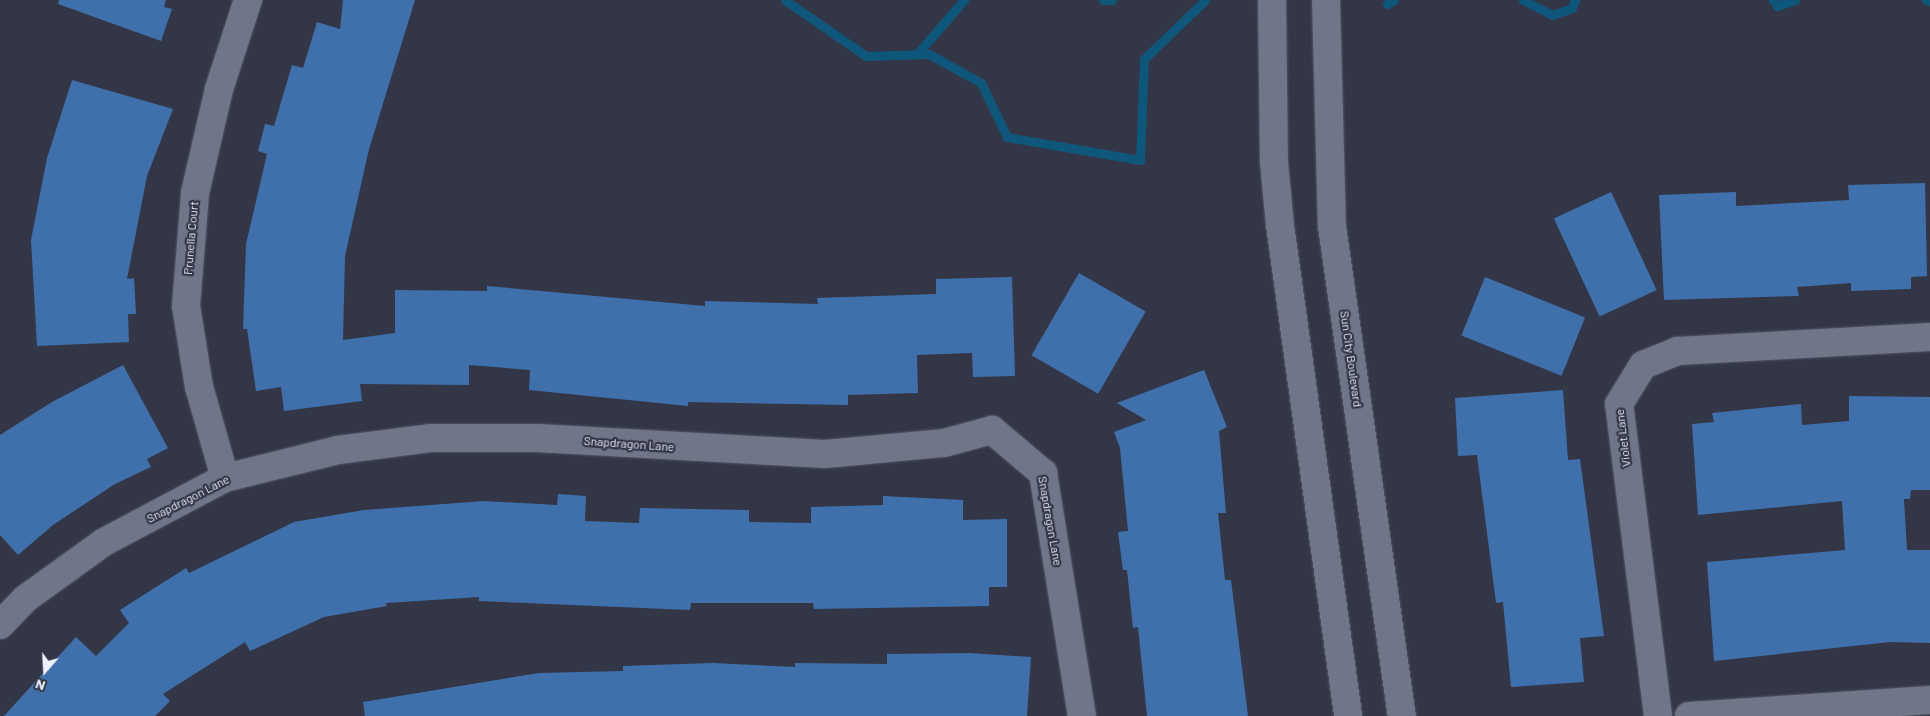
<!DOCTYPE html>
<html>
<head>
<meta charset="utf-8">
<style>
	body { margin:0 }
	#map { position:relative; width:1930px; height:716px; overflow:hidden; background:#333647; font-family:Barlow,sans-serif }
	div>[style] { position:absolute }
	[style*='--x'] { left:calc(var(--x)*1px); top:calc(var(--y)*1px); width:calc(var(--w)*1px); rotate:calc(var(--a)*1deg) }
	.stream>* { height:9px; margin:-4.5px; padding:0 4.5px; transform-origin:4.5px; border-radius:4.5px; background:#0f577a }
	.building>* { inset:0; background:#4070ac; transform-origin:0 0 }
	.roads { filter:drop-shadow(0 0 1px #525563) drop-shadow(0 0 1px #525563) }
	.minor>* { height:28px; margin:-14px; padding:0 14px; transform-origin:14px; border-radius:14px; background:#707588 }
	span { translate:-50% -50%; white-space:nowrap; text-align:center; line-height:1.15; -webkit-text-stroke:4.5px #333647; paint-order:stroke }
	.street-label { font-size:12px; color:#edf0fb }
	.north { position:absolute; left:20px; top:646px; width:50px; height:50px; -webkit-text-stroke:4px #333647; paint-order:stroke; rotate:199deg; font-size:14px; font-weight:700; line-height:20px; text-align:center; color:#edf0fb }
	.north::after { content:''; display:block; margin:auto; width:18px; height:22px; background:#edf0fb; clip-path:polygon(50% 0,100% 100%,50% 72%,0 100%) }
</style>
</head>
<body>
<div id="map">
	<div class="stream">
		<i style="--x:785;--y:0;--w:98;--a:34.7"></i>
		<i style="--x:866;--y:56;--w:63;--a:-1.8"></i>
		<i style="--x:929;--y:54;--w:60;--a:29.1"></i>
		<i style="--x:981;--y:83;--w:60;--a:64.3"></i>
		<i style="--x:1007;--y:137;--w:135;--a:9.8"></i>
		<i style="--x:1140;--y:160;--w:101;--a:-87.7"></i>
		<i style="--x:1144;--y:59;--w:85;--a:-44"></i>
		<i style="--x:1103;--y:0;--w:9;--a:0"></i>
		<i style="--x:1523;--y:0;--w:33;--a:27"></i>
		<i style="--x:1552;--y:15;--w:21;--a:-19"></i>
		<i style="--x:1572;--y:8;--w:9;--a:-69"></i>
		<i style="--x:1773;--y:0;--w:7;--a:56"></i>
		<i style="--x:1777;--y:6;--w:19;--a:-18"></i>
		<i style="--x:1926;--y:0;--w:4;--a:14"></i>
		<i style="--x:1387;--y:4;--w:8;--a:-30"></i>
		<i style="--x:917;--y:54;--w:72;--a:-49"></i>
	</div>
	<div class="building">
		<i style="clip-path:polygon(59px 0,166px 0,164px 7px,172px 9px,161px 41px,58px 4px)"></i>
		<i style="clip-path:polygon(343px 0,415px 0,369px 149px,345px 256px,343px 340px,395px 333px,395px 290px,487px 291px,487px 286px,705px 306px,705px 301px,818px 304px,817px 298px,936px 294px,936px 279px,1012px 277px,1015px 376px,973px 377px,972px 353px,917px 355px,918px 393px,848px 395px,848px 405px,688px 402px,688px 406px,529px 390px,530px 370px,469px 365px,469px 385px,360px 384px,362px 401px,284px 411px,281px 387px,256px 391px,247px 329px,243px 329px,246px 244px,267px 154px,258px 151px,265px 124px,274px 126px,292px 65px,303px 68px,317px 22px,340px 29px)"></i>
		<i style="clip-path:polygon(72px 80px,173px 109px,147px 176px,127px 279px,134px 278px,136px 314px,128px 314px,129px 342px,37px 346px,31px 240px,47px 158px)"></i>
		<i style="clip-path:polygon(1925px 183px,1927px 276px,1911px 277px,1911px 289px,1851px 291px,1851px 283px,1797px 287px,1799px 296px,1664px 300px,1659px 195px,1736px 192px,1736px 206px,1849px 200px,1848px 185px)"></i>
		<i style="left:1611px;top:192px;width:108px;height:63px;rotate:65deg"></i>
		<i style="left:1079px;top:273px;width:77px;height:95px;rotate:30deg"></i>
		<i style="left:1485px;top:277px;width:108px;height:63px;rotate:22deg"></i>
		<i style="clip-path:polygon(123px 365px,168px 448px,147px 459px,151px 467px,115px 484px,53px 525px,18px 555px,0 535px,0 435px,52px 402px)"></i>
		<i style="clip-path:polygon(1204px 370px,1227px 427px,1219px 431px,1226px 513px,1218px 513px,1225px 580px,1231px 580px,1248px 716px,1147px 716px,1138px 627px,1133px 628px,1127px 570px,1123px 570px,1118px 532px,1128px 531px,1120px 448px,1114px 432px,1146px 420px,1117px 403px)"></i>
		<i style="clip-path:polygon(1563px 390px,1568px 460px,1580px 459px,1604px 636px,1580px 638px,1584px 682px,1511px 687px,1503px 602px,1496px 603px,1477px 455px,1458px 456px,1455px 398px)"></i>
		<i style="clip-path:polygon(1849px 396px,1930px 397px,1930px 490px,1911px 490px,1910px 499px,1904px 499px,1907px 550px,1930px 550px,1930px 643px,1890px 642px,1714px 661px,1707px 562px,1845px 550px,1842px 501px,1698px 515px,1692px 424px,1714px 422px,1712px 413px,1801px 404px,1802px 425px,1849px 421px)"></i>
		<i style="clip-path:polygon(558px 494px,586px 496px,585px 521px,639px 523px,640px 508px,749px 510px,749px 522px,811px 523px,811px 507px,883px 505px,883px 496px,963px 500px,963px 520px,1007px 519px,1007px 587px,989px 587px,989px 606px,814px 609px,813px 603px,691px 603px,690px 610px,479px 601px,479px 597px,386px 603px,387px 606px,324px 617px,250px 651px,245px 642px,163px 694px,170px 701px,155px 716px,4px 716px,76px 637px,96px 656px,129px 623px,120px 610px,186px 568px,189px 573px,294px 522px,364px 510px,484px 501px,557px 505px)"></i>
		<i style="clip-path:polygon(970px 653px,1031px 657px,1027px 716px,365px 716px,363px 702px,539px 673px,623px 671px,623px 666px,713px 663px,795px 667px,795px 663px,887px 664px,887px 654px)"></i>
	</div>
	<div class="roads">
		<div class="minor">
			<i style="--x:1272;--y:0;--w:162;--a:89.3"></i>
			<i style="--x:1274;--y:162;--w:63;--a:84.6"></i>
			<i style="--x:1280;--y:225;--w:496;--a:82.1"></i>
			<i style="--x:1326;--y:0;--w:226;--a:88.5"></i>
			<i style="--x:1332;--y:226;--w:495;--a:81.9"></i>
			<i style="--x:225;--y:478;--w:95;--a:-105.9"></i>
			<i style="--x:199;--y:387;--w:82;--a:-99.1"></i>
			<i style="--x:186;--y:306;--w:113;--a:-85.4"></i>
			<i style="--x:195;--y:193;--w:107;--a:-77"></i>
			<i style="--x:219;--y:89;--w:94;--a:-72"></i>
			<i style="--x:0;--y:625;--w:36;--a:-46"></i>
			<i style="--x:25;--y:599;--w:97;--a:-35.8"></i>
			<i style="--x:104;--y:542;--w:137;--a:-27.9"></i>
			<i style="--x:225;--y:478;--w:116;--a:-13.9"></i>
			<i style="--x:338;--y:450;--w:93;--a:-7.4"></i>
			<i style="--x:430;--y:438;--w:107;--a:0"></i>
			<i style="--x:537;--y:438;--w:288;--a:3.2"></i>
			<i style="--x:825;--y:454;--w:120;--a:-5.3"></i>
			<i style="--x:944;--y:443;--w:50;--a:-15.2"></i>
			<i style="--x:992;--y:430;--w:67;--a:40.1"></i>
			<i style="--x:1043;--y:473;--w:246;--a:80.9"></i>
			<i style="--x:1658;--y:716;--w:314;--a:-97.1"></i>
			<i style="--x:1619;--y:404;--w:46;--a:-58.4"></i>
			<i style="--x:1643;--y:365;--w:38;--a:-22"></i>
			<i style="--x:1678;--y:351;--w:252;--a:-3.2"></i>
			<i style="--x:1689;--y:716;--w:242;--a:-3.8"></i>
		</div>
	</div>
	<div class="street-label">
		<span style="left:191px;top:238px;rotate:-85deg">Prunella Court</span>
		<span style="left:1351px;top:359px;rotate:82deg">Sun City Boulevard</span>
		<span style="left:1623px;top:438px;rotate:-97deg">Violet Lane</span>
		<span style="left:629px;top:444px;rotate:4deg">Snapdragon Lane</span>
		<span style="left:188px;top:499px;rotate:-27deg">Snapdragon Lane</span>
		<span style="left:1050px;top:521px;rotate:80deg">Snapdragon Lane</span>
	</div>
	<div class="north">N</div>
</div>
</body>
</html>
